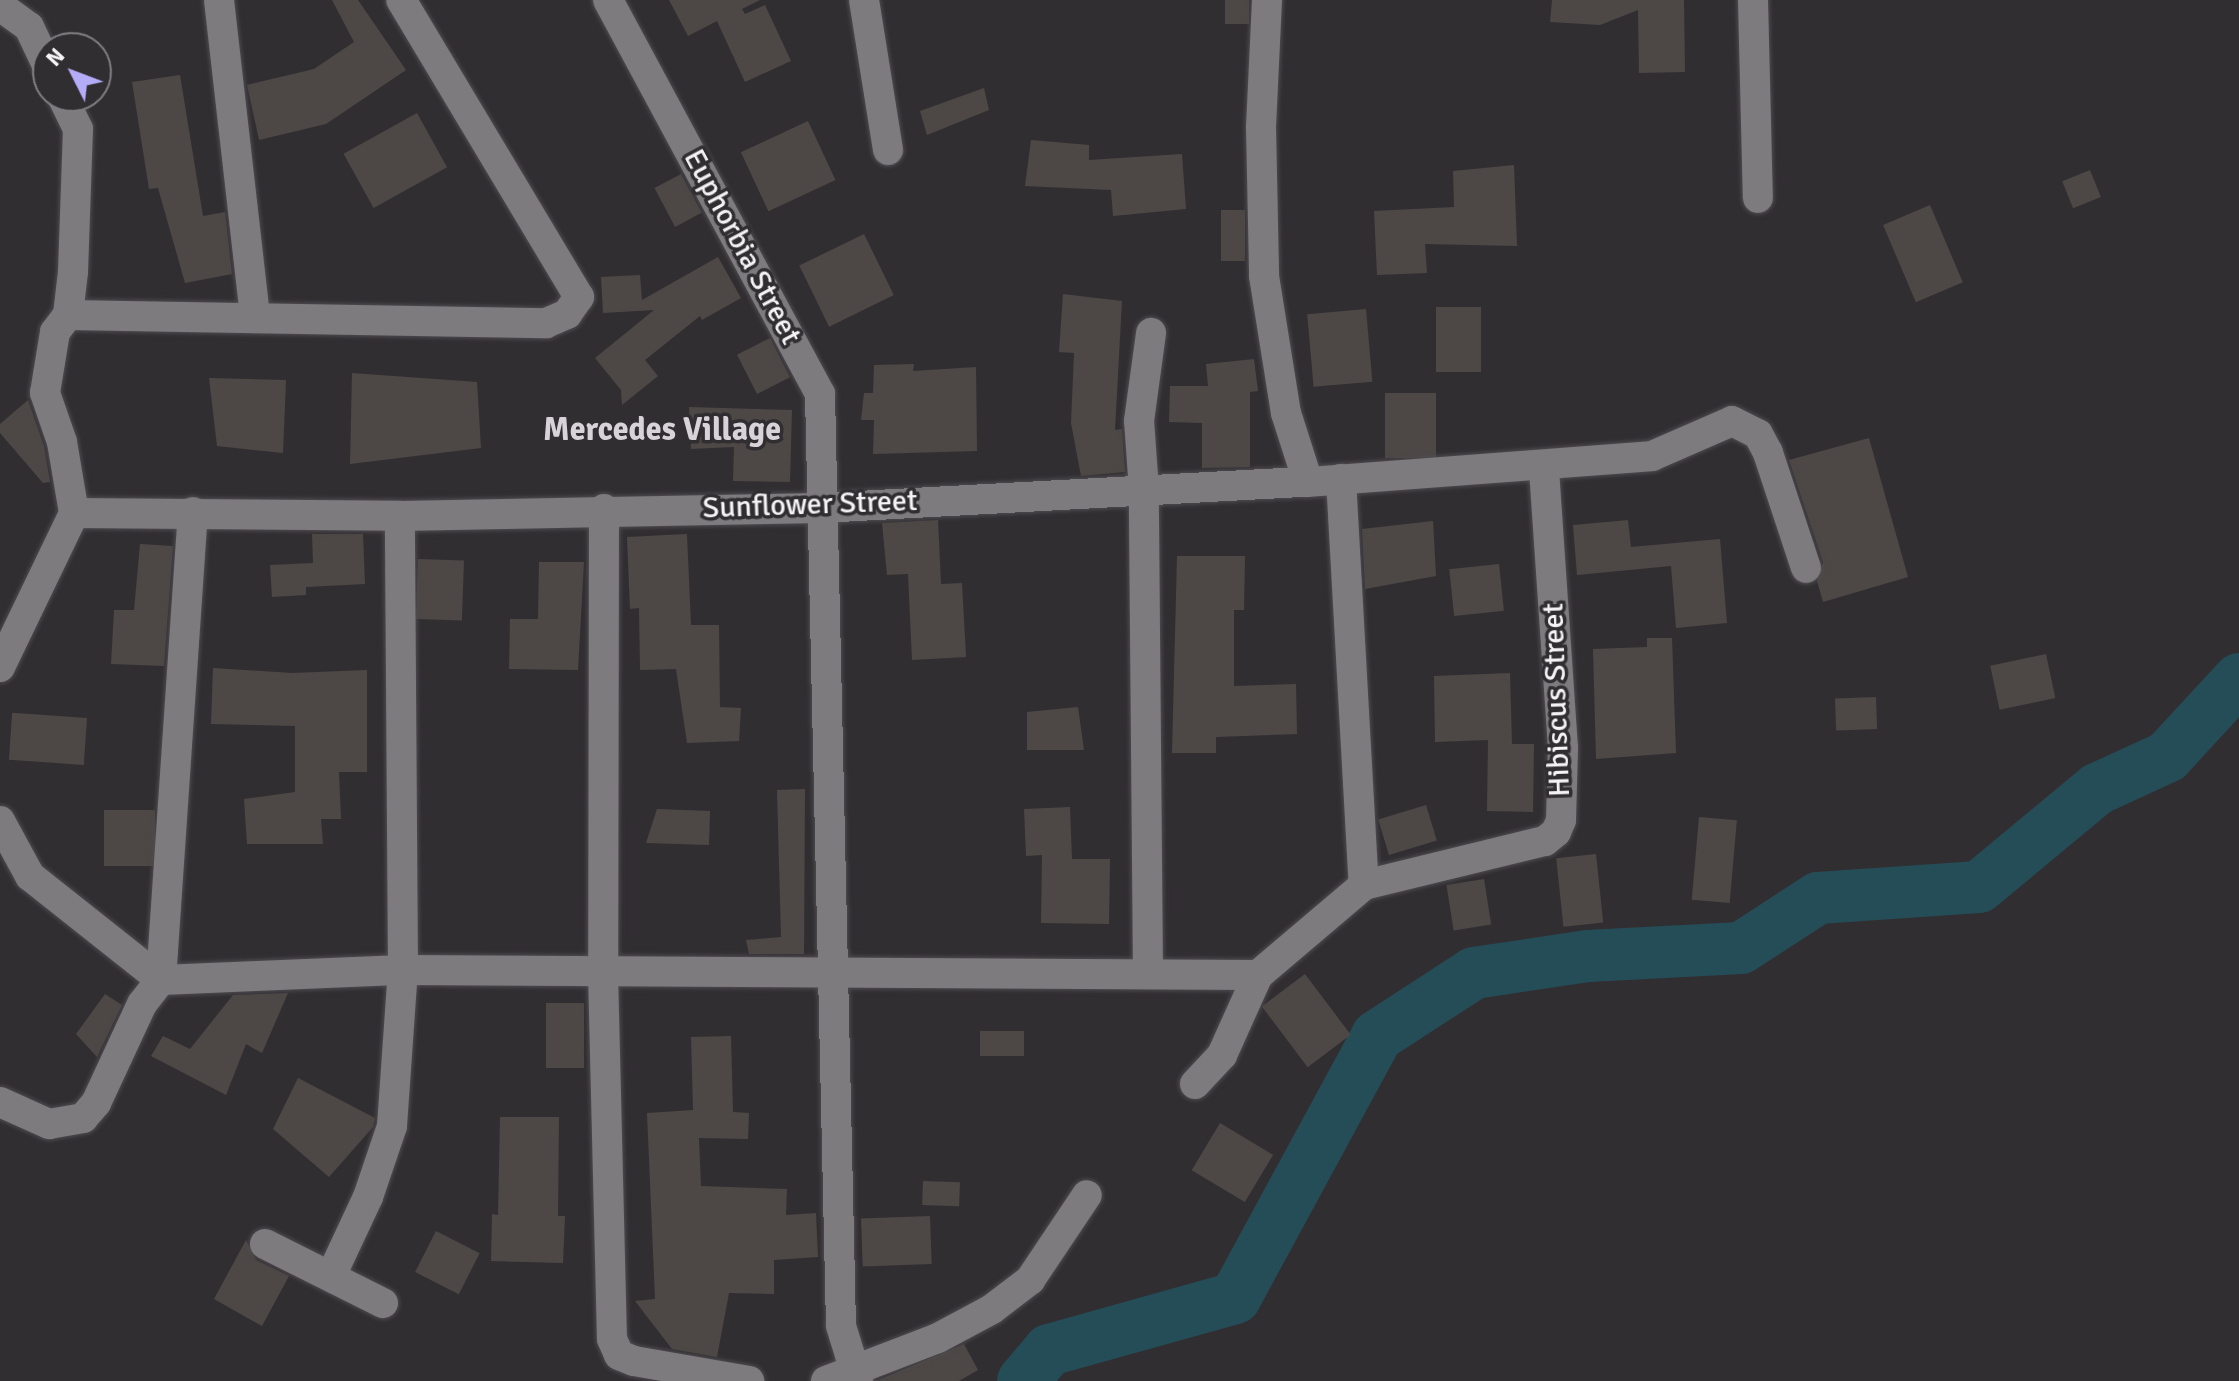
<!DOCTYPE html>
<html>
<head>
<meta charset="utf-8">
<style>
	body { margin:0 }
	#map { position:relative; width:2239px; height:1381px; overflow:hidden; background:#312e32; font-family:Signika,sans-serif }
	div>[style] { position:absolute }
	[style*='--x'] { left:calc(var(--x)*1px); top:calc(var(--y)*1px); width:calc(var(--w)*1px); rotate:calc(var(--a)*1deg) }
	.river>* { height:52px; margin:-26px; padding:0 26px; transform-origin:26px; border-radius:26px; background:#254d57 }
	.building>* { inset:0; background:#4d4846; transform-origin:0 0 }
	.roads { filter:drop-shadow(0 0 2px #4e4b4f) drop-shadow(0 0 2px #4e4b4f) }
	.street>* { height:30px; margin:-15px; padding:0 15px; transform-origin:15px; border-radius:15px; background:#7e7b7f }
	span { translate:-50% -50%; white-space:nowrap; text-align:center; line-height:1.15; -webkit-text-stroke:7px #312e32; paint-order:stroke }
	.street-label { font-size:30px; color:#f5f3f6 }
	.neighbourhood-label { font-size:32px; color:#d7d3d8; font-weight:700 }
	.north { position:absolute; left:32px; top:32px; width:80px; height:80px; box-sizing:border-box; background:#312e32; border:2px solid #7f7d80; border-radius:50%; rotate:312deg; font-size:22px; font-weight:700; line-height:32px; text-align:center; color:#f5f3f6 }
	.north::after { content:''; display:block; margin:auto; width:28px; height:36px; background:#b5acf8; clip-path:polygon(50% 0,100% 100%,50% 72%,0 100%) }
</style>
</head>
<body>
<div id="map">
	<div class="river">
		<i style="--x:1023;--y:1381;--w:40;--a:-50"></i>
		<i style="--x:1049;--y:1350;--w:193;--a:-15.6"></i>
		<i style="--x:1235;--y:1298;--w:298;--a:-61.5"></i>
		<i style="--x:1377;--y:1036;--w:116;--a:-33"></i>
		<i style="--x:1474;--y:973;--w:115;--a:-8.5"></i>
		<i style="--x:1588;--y:956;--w:153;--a:-3"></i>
		<i style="--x:1741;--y:948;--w:92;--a:-33"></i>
		<i style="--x:1818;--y:898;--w:161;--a:-3.9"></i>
		<i style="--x:1979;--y:887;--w:153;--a:-39.7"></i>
		<i style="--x:2097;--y:789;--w:77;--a:-24.6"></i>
		<i style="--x:2167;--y:757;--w:106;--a:-47.3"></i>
	</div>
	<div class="building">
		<i style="clip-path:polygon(332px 0,358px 0,406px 70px,326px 124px,259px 140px,247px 85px,314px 69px,354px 42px)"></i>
		<i style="clip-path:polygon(669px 0,760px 0,742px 9px,745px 14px,765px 5px,791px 61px,745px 82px,717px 21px,688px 36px)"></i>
		<i style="left:1225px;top:0;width:24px;height:24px"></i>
		<i style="clip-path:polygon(1552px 0,1684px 0,1685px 72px,1639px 73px,1638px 10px,1600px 25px,1550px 22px)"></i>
		<i style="clip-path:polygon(180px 75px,203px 216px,225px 212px,232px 274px,185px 283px,158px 188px,149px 189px,132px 82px)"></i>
		<i style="clip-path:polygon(984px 88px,989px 110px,927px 135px,920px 111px)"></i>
		<i style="left:417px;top:113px;width:62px;height:84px;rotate:61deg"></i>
		<i style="left:808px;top:121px;width:65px;height:74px;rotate:65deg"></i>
		<i style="clip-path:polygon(1031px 140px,1089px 145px,1089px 160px,1182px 154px,1186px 209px,1113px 216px,1111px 190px,1025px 186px)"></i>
		<i style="clip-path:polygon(1514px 165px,1517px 246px,1425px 244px,1427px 273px,1377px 275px,1374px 211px,1454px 207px,1453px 171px)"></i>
		<i style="left:2090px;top:170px;width:29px;height:30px;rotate:68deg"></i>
		<i style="left:681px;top:174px;width:44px;height:30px;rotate:62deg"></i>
		<i style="left:1930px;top:205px;width:84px;height:51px;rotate:67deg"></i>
		<i style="left:1221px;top:210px;width:24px;height:51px"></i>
		<i style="left:864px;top:234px;width:68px;height:72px;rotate:64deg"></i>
		<i style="clip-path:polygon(718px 257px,741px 298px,702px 320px,700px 316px,645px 360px,658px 376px,622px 405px,621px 390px,595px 358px,654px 310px,603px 313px,601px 277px,640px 275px,642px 300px)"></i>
		<i style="clip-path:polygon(1063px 294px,1122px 301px,1115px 430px,1122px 429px,1125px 472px,1081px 476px,1071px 423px,1074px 353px,1059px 352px)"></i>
		<i style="left:1436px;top:307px;width:45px;height:65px"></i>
		<i style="left:1366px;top:309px;width:73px;height:59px;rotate:85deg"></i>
		<i style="left:770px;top:338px;width:44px;height:37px;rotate:63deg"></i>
		<i style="clip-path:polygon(1254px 359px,1258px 391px,1250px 392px,1250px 467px,1202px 468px,1202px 423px,1169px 422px,1170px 386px,1208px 386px,1206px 364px)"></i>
		<i style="clip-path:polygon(914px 364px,913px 371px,976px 367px,977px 451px,873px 454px,874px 420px,861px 420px,864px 393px,873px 393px,874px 365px)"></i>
		<i style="clip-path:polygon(352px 373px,477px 382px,481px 448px,350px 464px)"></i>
		<i style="clip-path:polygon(209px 378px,286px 380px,283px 453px,217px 446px)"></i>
		<i style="left:1385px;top:393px;width:51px;height:65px"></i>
		<i style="clip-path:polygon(28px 400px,44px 446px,50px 482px,43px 483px,0 433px,0 424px)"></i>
		<i style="clip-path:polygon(689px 407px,792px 410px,790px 482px,733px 481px,734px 447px,691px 449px)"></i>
		<i style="clip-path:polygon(1869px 438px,1908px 577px,1823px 602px,1817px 581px,1823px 562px,1789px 460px)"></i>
		<i style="clip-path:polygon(938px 520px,941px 584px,962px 583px,966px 657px,912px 660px,908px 574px,887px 575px,882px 523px)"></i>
		<i style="clip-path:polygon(1628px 520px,1631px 547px,1720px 539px,1727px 623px,1676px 628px,1671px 566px,1577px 575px,1573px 525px)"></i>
		<i style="clip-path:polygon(1433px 521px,1436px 576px,1365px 589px,1362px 529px)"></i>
		<i style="clip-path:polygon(312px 534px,363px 534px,365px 584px,306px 587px,306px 595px,272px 597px,270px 565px,313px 563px)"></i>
		<i style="clip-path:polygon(687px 534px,691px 625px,719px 625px,720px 707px,741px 708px,739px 741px,687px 743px,676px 669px,640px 670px,639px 608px,630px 609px,627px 537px)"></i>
		<i style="clip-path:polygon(140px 544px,173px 546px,164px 666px,111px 664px,114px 610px,134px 610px)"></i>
		<i style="clip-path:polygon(1177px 556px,1245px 556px,1244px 610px,1234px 610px,1234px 686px,1296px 684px,1297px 734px,1216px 737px,1216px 753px,1172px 753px)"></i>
		<i style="left:418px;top:559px;width:46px;height:60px;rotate:2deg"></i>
		<i style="clip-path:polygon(539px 562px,584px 562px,578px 670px,509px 669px,510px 619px,538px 619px)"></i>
		<i style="left:1499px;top:564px;width:47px;height:50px;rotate:84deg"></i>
		<i style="clip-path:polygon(1647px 638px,1672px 638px,1676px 753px,1596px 759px,1593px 649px,1647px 647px)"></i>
		<i style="left:2046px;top:654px;width:45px;height:57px;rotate:78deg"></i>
		<i style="clip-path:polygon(213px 668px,292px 673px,367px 670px,367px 772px,339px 772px,341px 819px,321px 819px,323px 844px,247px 844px,244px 799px,295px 792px,295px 726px,211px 724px)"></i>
		<i style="clip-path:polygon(1510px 673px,1512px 744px,1534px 744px,1533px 812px,1487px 811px,1488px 740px,1435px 742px,1434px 676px)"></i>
		<i style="left:1876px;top:697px;width:32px;height:41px;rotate:88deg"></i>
		<i style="clip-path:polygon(1078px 707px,1084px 750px,1027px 750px,1027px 712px)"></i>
		<i style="left:87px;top:718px;width:47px;height:75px;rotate:94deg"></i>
		<i style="clip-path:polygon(805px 789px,804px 954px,749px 954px,746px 940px,781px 937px,777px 790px)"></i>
		<i style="left:1426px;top:805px;width:37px;height:50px;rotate:73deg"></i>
		<i style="clip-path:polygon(1070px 807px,1072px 859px,1110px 859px,1109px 924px,1041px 923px,1042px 855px,1026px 856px,1024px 809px)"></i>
		<i style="clip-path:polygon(657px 809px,710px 811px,709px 845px,646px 843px)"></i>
		<i style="left:104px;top:810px;width:51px;height:56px"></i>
		<i style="left:1699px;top:817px;width:38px;height:83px;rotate:5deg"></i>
		<i style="left:1596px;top:854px;width:69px;height:40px;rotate:84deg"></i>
		<i style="left:1484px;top:879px;width:46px;height:38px;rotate:81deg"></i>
		<i style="left:1305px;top:974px;width:76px;height:54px;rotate:53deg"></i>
		<i style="clip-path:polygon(288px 993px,262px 1053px,246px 1044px,226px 1095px,151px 1056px,163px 1036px,190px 1049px,233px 995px)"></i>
		<i style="clip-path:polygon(105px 994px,122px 1005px,97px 1057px,76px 1034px)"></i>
		<i style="left:584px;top:1003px;width:65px;height:38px;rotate:90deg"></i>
		<i style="left:980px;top:1031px;width:44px;height:25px"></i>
		<i style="clip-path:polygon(731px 1036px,733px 1112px,749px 1113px,748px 1139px,699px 1138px,701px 1186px,787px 1189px,786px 1215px,816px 1213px,818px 1257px,774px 1260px,774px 1294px,729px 1293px,717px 1357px,672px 1349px,635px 1301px,655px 1299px,647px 1113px,693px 1110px,691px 1037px)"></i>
		<i style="clip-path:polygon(298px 1078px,375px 1118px,373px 1127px,329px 1177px,273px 1129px)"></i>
		<i style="clip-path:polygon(500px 1117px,559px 1117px,558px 1216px,565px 1216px,563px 1263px,491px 1261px,492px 1214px,498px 1215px)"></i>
		<i style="left:1220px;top:1123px;width:62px;height:55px;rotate:31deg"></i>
		<i style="left:923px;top:1181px;width:37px;height:24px;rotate:2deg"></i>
		<i style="left:930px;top:1216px;width:48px;height:69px;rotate:88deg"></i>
		<i style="left:436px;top:1231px;width:49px;height:46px;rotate:27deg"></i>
		<i style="clip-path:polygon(246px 1240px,256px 1260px,289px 1276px,262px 1326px,214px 1299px)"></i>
		<i style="clip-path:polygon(964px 1344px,978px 1370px,959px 1381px,876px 1381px)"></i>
	</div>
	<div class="roads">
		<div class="street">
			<i style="--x:219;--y:0;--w:320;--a:83.5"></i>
			<i style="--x:608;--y:0;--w:447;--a:61.7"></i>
			<i style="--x:820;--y:394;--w:932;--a:88.71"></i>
			<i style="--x:841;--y:1326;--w:58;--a:72.8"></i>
			<i style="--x:864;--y:0;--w:152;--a:80.9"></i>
			<i style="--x:1267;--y:0;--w:127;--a:92.7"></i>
			<i style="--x:1261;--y:127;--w:149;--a:88.8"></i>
			<i style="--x:1264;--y:276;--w:139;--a:80.9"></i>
			<i style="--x:1286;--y:413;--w:72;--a:72.3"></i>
			<i style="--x:1753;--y:0;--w:198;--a:88.6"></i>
			<i style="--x:0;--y:6;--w:36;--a:36"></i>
			<i style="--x:29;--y:27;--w:44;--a:64.6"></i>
			<i style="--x:68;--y:315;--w:478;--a:1"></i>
			<i style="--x:546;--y:323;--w:23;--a:-23"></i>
			<i style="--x:567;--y:314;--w:21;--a:-55"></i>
			<i style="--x:579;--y:297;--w:346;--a:-120.9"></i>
			<i style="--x:1341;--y:479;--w:407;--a:86.8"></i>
			<i style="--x:604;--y:509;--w:463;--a:90.1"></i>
			<i style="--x:603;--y:972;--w:367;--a:88.6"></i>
			<i style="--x:612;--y:1339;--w:17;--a:66"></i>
			<i style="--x:619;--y:1355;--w:16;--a:22"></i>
			<i style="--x:634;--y:1361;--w:117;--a:9.9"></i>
			<i style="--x:74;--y:513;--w:326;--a:0.5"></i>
			<i style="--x:400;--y:516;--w:421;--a:-1.1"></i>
			<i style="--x:821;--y:508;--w:488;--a:-3.1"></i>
			<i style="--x:1308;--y:482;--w:345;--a:-4.3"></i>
			<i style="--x:1652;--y:456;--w:87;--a:-23.6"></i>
			<i style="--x:1732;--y:421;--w:29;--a:27"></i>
			<i style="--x:1758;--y:434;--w:21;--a:62"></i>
			<i style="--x:1768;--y:453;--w:121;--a:71.7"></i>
			<i style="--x:0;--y:667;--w:171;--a:-64.3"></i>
			<i style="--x:74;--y:513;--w:72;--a:-99.6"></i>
			<i style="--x:62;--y:442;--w:52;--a:-109.1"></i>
			<i style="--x:45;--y:393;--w:62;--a:-80.7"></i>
			<i style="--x:55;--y:332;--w:21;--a:-53"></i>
			<i style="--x:68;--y:315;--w:43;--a:-83.4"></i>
			<i style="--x:73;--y:272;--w:143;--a:-88"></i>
			<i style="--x:78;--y:129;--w:37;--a:-116"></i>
			<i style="--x:0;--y:821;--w:63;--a:61.4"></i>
			<i style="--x:30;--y:876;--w:167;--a:38.4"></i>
			<i style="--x:161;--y:980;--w:242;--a:-2.4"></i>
			<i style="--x:403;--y:970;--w:855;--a:0.34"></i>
			<i style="--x:1148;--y:974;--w:484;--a:-90.5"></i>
			<i style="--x:1144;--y:490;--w:69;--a:-94.1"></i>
			<i style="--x:1139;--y:421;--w:89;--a:-82.2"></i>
			<i style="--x:1195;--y:1084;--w:40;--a:-47"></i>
			<i style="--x:1222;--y:1055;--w:88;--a:-65.8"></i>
			<i style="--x:1258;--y:975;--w:139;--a:-40.3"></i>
			<i style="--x:1364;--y:885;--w:186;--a:-13.7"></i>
			<i style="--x:1545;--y:841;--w:14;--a:-39"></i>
			<i style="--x:1556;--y:832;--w:13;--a:-67"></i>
			<i style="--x:1561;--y:820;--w:72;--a:-88.4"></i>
			<i style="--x:1563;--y:748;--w:281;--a:-93.9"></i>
			<i style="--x:0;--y:1102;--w:54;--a:24.2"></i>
			<i style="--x:49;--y:1124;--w:35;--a:-10"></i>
			<i style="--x:83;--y:1118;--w:20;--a:-49"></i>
			<i style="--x:96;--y:1103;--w:109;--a:-65.1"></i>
			<i style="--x:142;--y:1004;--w:31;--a:-52"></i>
			<i style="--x:161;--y:980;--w:469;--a:-86.1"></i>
			<i style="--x:265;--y:1244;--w:132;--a:26.6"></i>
			<i style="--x:331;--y:1276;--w:87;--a:-64.9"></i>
			<i style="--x:368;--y:1197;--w:75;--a:-71.3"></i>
			<i style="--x:392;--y:1126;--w:156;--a:-86"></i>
			<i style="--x:403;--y:970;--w:454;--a:-90.4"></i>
			<i style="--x:826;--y:1381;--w:120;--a:-21"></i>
			<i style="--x:938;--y:1338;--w:61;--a:-28.2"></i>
			<i style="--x:992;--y:1309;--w:48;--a:-37.3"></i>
			<i style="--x:1030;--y:1280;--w:102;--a:-56.2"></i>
		</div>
	</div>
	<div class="street-label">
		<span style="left:742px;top:247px;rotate:62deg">Euphorbia Street</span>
		<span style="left:810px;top:505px;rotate:-2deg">Sunflower Street</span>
		<span style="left:1557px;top:700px;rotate:-92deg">Hibiscus Street</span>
	</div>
	<div class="neighbourhood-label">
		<span style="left:662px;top:430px">Mercedes Village</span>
	</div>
	<div class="north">N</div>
</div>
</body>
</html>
